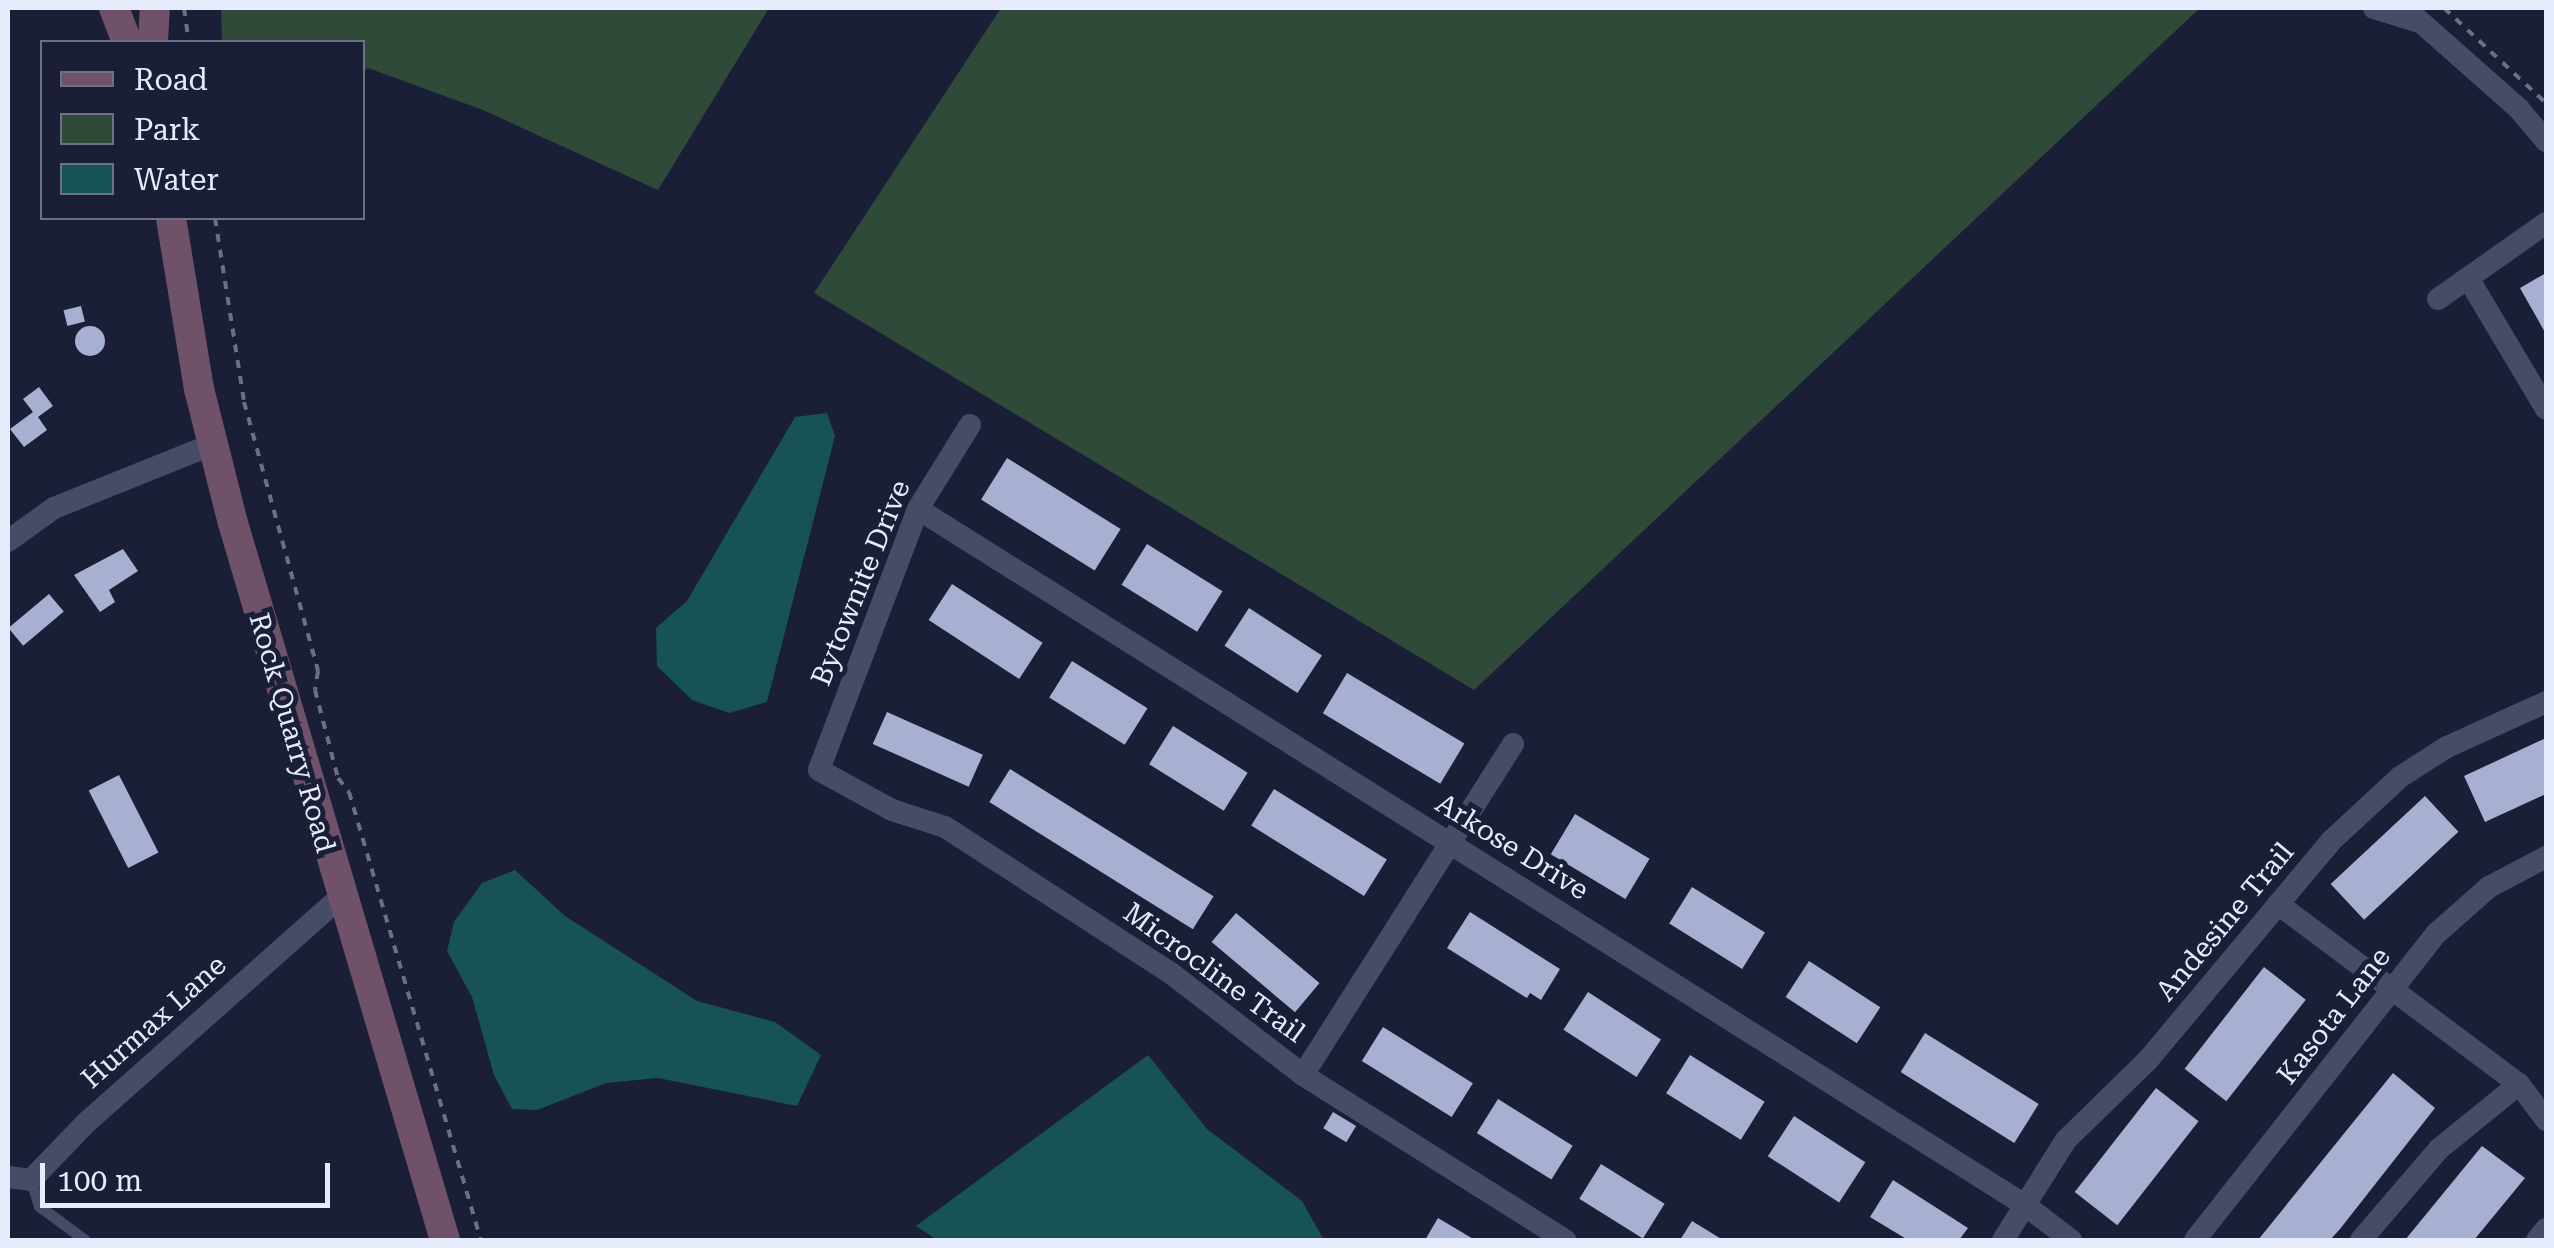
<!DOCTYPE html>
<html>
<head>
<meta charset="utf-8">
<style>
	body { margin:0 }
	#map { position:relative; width:2554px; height:1248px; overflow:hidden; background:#1a1f37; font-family:"Roboto Serif",serif }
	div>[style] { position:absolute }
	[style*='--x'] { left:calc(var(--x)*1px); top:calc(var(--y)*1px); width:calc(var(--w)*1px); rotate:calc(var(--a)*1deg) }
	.green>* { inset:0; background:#304a39 }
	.water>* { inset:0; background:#175354 }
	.building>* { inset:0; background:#a7b0d0; transform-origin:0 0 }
	.round { border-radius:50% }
	.path>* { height:4px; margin-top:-2px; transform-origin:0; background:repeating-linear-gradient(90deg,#6b7085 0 8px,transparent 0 16px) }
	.service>* { height:11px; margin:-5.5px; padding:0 5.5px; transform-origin:5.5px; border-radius:5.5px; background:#464c68 }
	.minor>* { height:22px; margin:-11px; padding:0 11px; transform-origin:11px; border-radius:11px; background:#464c68 }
	.secondary>* { height:30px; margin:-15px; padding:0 15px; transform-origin:15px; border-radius:15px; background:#6f5269 }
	span { translate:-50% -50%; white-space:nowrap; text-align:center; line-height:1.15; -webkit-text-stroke:10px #1a1f37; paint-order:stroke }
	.street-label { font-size:28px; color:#e7ecfd }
	.frame { position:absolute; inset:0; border:10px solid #e7ecfd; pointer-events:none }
	.legend { position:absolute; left:40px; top:40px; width:325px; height:180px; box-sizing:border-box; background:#1a1f37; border:2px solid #6c7186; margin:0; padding:12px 18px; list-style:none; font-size:30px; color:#e7ecfd }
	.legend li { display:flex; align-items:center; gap:20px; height:50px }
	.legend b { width:50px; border:2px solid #6c7186 }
	.scale { position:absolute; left:40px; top:1163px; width:290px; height:45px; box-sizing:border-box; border:5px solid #e7ecfd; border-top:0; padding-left:12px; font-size:30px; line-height:35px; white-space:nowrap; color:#e7ecfd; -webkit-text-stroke:8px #1a1f37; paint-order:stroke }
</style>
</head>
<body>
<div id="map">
	<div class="green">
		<i style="clip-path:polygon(221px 8px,769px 8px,658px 190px,483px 110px,368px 68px,363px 71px,362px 42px,222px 42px)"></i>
		<i style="clip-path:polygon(1001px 8px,2200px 8px,1474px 690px,814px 293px)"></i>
	</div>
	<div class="water">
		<i style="clip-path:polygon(827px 413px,835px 436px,767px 702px,729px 713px,692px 700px,657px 666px,656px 628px,687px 601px,795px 417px)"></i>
		<i style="clip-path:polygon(515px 870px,565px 916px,697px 1001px,775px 1022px,821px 1055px,797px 1106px,658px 1078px,606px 1083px,537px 1110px,512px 1109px,494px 1075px,472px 997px,447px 951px,454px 922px,482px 883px)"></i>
		<i style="clip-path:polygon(1148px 1055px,1207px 1129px,1302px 1201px,1324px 1240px,937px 1240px,916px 1226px)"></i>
	</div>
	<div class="building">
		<i style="clip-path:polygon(2546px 273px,2546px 334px,2520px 288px)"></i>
		<i style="left:81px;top:306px;width:16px;height:18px;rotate:76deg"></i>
		<i class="round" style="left:75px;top:326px;width:30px;height:30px"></i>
		<i style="clip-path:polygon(39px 387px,53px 406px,38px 417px,47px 430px,24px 447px,10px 429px,33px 412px,23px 399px)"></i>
		<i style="left:1007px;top:458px;width:134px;height:49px;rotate:32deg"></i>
		<i style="left:1147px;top:544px;width:89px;height:48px;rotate:32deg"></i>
		<i style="clip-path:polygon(123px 549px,138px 571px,109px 590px,115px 602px,100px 612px,74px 575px)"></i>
		<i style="left:952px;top:584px;width:108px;height:43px;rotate:33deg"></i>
		<i style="left:49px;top:594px;width:23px;height:53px;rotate:50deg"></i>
		<i style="left:1249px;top:608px;width:87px;height:45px;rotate:33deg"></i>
		<i style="left:1072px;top:661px;width:89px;height:43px;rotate:32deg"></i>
		<i style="left:1347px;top:673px;width:137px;height:47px;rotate:31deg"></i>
		<i style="left:887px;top:712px;width:105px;height:35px;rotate:24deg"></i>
		<i style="left:1173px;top:726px;width:88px;height:45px;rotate:32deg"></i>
		<i style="clip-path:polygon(2546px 738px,2546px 794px,2485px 822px,2464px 776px)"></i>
		<i style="left:1010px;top:769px;width:240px;height:39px;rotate:32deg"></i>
		<i style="left:119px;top:775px;width:87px;height:34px;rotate:63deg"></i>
		<i style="left:1274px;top:789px;width:133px;height:43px;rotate:32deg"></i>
		<i style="left:2425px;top:796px;width:49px;height:129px;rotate:47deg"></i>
		<i style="left:1575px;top:814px;width:87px;height:47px;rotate:31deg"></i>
		<i style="left:1692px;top:887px;width:86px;height:43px;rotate:32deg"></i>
		<i style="clip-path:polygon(1470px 912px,1560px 969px,1541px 1000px,1530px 993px,1527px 998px,1447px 948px)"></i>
		<i style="left:1236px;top:913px;width:109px;height:38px;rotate:40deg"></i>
		<i style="left:1809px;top:961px;width:85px;height:43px;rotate:33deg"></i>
		<i style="left:2264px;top:967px;width:53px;height:129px;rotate:38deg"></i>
		<i style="left:1588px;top:992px;width:87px;height:45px;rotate:33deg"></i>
		<i style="left:1383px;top:1027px;width:106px;height:40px;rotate:32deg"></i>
		<i style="left:1925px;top:1033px;width:134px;height:46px;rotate:32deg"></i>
		<i style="left:1690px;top:1055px;width:88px;height:45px;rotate:32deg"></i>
		<i style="clip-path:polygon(2393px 1073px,2435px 1108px,2340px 1229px,2330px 1240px,2258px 1240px)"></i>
		<i style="left:2156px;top:1088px;width:54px;height:132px;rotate:38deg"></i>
		<i style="left:1498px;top:1099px;width:88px;height:40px;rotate:32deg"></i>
		<i style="left:1333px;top:1112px;width:27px;height:19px;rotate:31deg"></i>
		<i style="left:1794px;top:1116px;width:85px;height:48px;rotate:33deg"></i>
		<i style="clip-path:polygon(2482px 1146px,2525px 1178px,2474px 1240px,2405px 1240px)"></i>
		<i style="left:1601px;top:1164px;width:75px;height:41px;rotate:32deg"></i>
		<i style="clip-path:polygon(1893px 1180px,1968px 1228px,1959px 1240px,1908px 1240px,1870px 1217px)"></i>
		<i style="clip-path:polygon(1438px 1218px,1475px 1240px,1425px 1240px)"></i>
		<i style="clip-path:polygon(1692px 1221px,1723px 1240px,1680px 1240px)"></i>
	</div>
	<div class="path">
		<i style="--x:184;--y:8;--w:34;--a:82"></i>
		<i style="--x:2444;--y:8;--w:139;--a:43"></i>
		<i style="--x:215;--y:218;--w:186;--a:81"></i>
		<i style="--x:244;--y:402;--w:279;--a:74.6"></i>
		<i style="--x:318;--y:671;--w:19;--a:99"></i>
		<i style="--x:315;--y:690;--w:91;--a:75.4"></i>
		<i style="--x:338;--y:778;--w:18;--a:52"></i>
		<i style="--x:349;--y:792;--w:467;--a:73.6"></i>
	</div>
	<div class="service">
		<i style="--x:31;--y:1180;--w:27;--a:73"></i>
		<i style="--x:39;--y:1206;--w:57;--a:36.5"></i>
	</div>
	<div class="minor">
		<i style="--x:2374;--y:8;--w:44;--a:17.2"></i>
		<i style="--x:2405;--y:8;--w:152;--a:41.5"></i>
		<i style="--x:2519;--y:109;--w:42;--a:49.8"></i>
		<i style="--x:2468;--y:278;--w:152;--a:59.2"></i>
		<i style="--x:2438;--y:299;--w:132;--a:-35.1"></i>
		<i style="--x:970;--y:425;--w:99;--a:121.8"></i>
		<i style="--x:918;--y:509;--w:279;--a:110.8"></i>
		<i style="--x:819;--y:770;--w:83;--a:28.7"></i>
		<i style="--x:892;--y:810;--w:56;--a:17.8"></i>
		<i style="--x:945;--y:827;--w:270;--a:32.9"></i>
		<i style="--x:1172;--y:974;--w:165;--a:37.6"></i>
		<i style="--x:1303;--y:1075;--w:310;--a:32.2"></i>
		<i style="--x:918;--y:509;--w:1308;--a:32.16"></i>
		<i style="--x:2025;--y:1205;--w:58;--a:37.3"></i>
		<i style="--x:8;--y:541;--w:57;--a:-35.7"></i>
		<i style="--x:54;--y:508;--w:171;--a:-21.9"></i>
		<i style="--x:2278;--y:904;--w:301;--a:36.8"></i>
		<i style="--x:2519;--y:1084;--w:45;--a:53.1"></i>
		<i style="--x:1303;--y:1075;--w:392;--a:-57.6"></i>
		<i style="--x:8;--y:1177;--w:23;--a:7"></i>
		<i style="--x:31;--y:1180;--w:81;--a:-46"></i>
		<i style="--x:87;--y:1122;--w:337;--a:-41.6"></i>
		<i style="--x:2003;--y:1240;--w:118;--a:-57.8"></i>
		<i style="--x:2066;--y:1140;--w:115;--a:-44.3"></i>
		<i style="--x:2148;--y:1060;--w:285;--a:-50.1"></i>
		<i style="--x:2331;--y:841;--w:94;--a:-42.8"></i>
		<i style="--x:2400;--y:777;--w:56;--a:-32.6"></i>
		<i style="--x:2447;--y:747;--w:109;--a:-24.4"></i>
		<i style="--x:2195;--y:1240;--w:391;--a:-51.8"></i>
		<i style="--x:2437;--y:933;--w:69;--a:-41.5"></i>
		<i style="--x:2489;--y:887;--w:64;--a:-27.8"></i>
		<i style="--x:2361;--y:1240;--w:120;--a:-49.4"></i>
		<i style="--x:2439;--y:1149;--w:103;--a:-39.1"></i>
		<i style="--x:2537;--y:1240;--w:14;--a:-51"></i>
	</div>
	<div class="secondary">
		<i style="--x:114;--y:8;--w:36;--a:69"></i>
		<i style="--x:153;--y:42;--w:34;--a:-87"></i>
		<i style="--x:171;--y:218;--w:173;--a:80.7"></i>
		<i style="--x:199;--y:389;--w:138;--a:75.8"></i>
		<i style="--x:233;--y:523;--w:748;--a:73.53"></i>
	</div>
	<div class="street-label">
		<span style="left:861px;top:583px;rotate:-68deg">Bytownite Drive</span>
		<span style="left:292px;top:733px;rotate:74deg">Rock Quarry Road</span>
		<span style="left:1512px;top:847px;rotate:32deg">Arkose Drive</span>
		<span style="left:2225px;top:922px;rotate:-50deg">Andesine Trail</span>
		<span style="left:1214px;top:973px;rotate:36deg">Microcline Trail</span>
		<span style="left:2334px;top:1016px;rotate:-52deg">Kasota Lane</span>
		<span style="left:154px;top:1022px;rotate:-42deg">Hurmax Lane</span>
	</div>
	<div class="frame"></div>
	<ul class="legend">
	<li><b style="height:12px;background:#6f5269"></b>Road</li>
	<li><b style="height:28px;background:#304a39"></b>Park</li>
	<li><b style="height:28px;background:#175354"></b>Water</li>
	</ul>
	<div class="scale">100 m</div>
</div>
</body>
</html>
